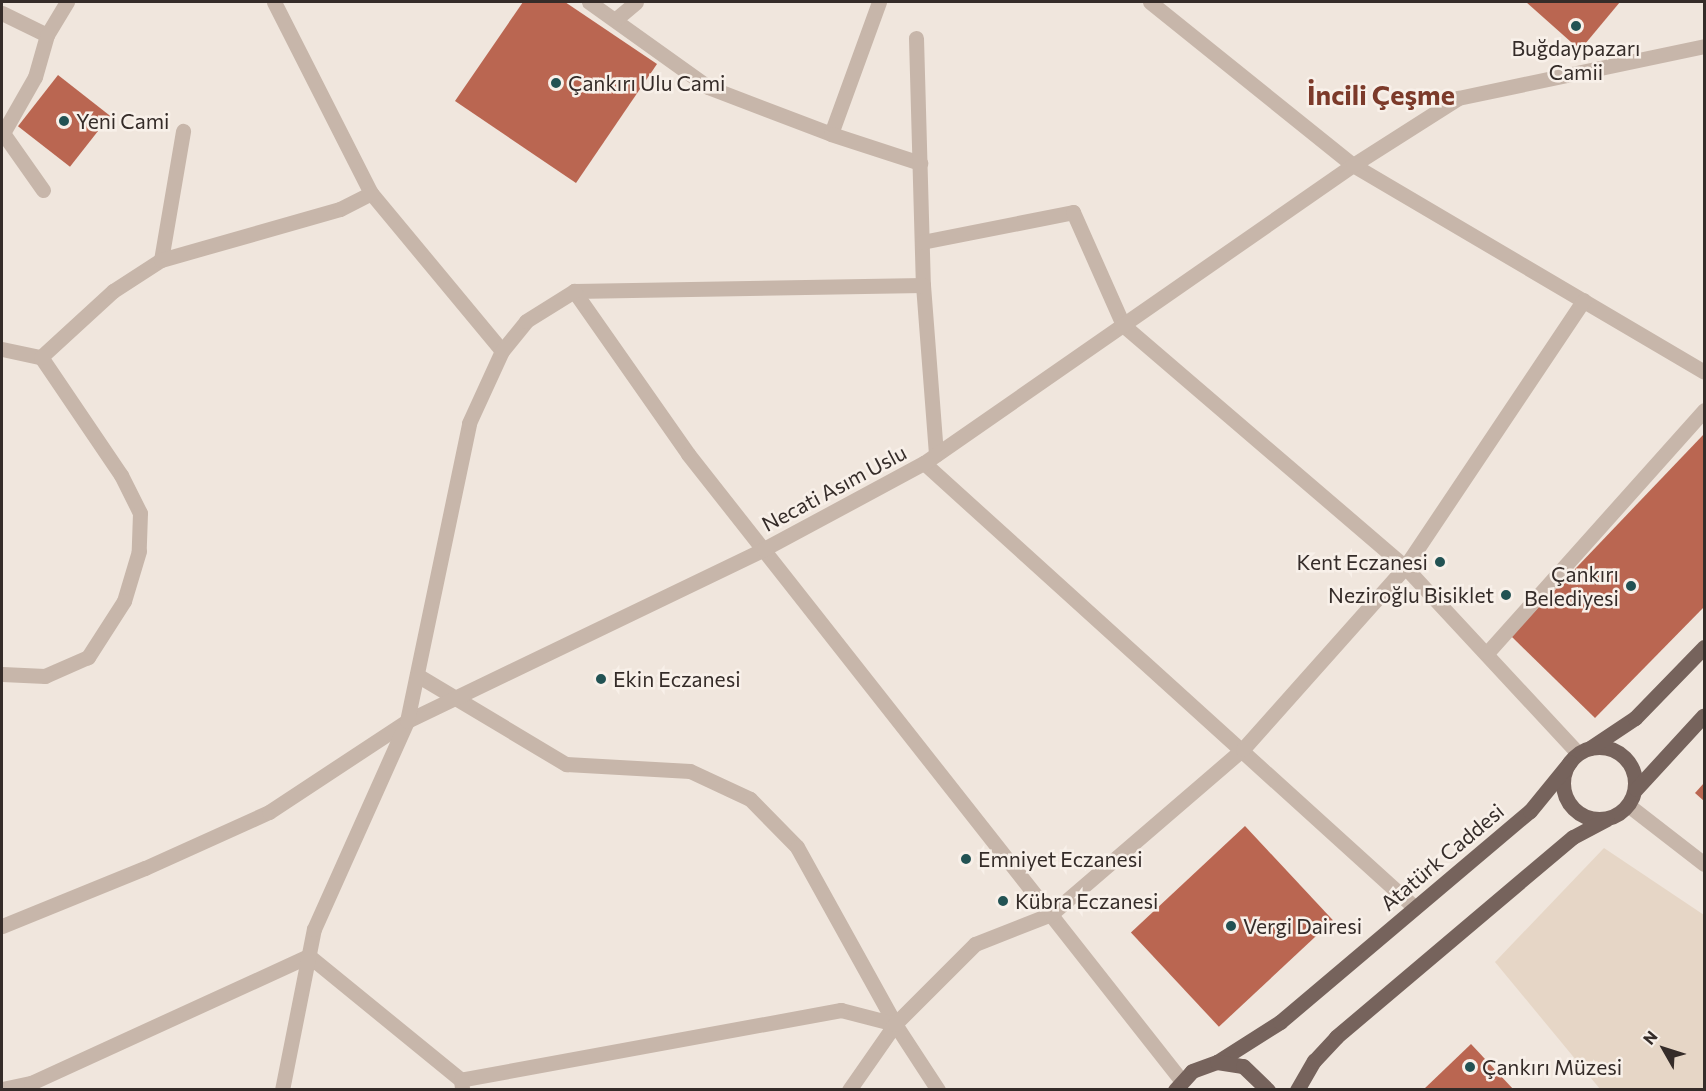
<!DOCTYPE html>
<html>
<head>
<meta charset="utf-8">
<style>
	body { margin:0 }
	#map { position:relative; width:1706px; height:1091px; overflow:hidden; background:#f0e6dd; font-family:Commissioner,sans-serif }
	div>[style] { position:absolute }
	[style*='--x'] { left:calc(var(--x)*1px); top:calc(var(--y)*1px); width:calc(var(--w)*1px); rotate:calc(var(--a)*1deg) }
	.plaza>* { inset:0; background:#e6d6c6 }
	.building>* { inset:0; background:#ba6651; transform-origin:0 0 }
	.minor>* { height:15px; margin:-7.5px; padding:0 7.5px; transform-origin:7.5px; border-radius:7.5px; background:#c7b6aa }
	.major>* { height:15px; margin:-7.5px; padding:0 7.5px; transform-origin:7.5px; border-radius:7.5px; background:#76635c }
	.major>.ring { margin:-7.5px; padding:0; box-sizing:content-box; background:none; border:15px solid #76635c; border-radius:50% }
	.dots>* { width:16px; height:16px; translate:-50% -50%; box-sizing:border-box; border:3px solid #f8f0e9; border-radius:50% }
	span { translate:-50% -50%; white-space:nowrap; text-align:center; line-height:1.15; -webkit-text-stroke:5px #f8f0e9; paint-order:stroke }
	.poi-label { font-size:21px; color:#352c29 }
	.left { translate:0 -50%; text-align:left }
	.right { translate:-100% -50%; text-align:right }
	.street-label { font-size:21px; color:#352c29 }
	.district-label { font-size:27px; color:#7c3a2a; font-weight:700 }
	.frame { position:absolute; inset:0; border:3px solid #352c29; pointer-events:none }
	.north { position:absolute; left:1634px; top:1019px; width:60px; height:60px; -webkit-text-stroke:4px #f8f0e9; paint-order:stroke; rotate:309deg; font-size:16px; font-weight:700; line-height:24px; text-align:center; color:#352c29 }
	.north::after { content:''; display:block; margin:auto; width:21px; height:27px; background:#352c29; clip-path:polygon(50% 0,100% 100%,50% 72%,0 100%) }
</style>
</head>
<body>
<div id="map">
	<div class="plaza">
		<i style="clip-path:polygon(1604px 848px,1704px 915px,1704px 1089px,1600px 1089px,1495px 962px)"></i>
	</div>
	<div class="building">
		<i style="clip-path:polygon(523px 2px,565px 2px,657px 64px,576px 183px,455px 101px)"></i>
		<i style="clip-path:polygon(1526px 2px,1620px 2px,1580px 50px)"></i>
		<i style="left:58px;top:75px;width:66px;height:65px;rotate:38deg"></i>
		<i style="clip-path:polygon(1704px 434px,1704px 607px,1595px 718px,1511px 636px)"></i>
		<i style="clip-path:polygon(1704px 783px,1704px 801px,1695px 793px)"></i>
		<i style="left:1245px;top:826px;width:129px;height:156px;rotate:47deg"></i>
		<i style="clip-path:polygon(1471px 1044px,1514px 1090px,1423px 1090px)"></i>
	</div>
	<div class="minor">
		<i style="--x:274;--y:2;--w:214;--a:63.1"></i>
		<i style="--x:371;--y:193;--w:205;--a:50.3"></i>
		<i style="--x:589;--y:2;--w:146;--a:35.5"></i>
		<i style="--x:708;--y:87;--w:132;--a:20.9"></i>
		<i style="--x:879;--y:2;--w:140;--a:110"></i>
		<i style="--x:831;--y:134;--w:94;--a:18"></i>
		<i style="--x:1150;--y:2;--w:260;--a:38.8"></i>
		<i style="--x:1353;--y:165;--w:407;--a:30.5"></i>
		<i style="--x:2;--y:13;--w:50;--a:26.1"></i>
		<i style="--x:616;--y:19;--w:26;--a:-40"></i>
		<i style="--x:916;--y:38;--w:247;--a:88.4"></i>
		<i style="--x:923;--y:285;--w:170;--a:85.6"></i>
		<i style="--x:43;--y:190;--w:70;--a:-125.1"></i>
		<i style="--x:3;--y:133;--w:64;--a:-60.3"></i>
		<i style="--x:35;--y:77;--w:44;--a:-74.1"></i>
		<i style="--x:47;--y:35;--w:39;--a:-59"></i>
		<i style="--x:922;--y:242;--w:154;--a:-11.2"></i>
		<i style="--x:1073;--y:212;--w:124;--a:66.1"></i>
		<i style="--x:1123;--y:325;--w:372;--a:40.6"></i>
		<i style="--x:1405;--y:567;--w:254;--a:47.1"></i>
		<i style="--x:161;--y:260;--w:131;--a:-80.3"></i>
		<i style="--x:923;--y:285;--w:349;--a:179"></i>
		<i style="--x:574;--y:291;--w:199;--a:55"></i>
		<i style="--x:688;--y:454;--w:797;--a:51.78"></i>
		<i style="--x:2;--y:349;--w:40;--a:12"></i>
		<i style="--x:41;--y:357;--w:143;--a:55.9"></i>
		<i style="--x:121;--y:475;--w:42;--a:63.4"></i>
		<i style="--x:140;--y:513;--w:38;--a:92"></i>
		<i style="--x:139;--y:551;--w:52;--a:106.7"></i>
		<i style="--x:124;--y:601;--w:67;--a:122.7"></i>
		<i style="--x:88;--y:657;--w:47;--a:156.2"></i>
		<i style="--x:45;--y:676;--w:43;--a:-177.3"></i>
		<i style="--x:41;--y:357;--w:98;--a:-42.5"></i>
		<i style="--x:113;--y:291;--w:57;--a:-32.9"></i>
		<i style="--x:161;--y:260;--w:186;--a:-15.9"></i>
		<i style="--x:340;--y:209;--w:35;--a:-27"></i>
		<i style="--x:924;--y:463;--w:660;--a:42.17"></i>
		<i style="--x:1487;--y:653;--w:326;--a:-48.2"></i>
		<i style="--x:417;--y:675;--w:174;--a:30.9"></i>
		<i style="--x:566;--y:764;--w:124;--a:3.2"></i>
		<i style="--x:690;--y:771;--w:66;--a:25"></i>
		<i style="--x:750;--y:799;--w:67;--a:45.6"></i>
		<i style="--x:797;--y:847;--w:202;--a:61"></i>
		<i style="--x:895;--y:1024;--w:56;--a:-165.5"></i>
		<i style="--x:841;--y:1010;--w:386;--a:169.6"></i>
		<i style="--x:1628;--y:805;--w:96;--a:37.8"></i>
		<i style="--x:2;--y:926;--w:154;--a:-22.1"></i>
		<i style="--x:145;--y:868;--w:136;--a:-24.3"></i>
		<i style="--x:269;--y:812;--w:165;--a:-33.4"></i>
		<i style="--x:407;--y:721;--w:396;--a:-25.7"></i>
		<i style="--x:764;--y:549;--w:182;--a:-28.3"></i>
		<i style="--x:924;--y:463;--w:522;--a:-34.79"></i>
		<i style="--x:1353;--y:165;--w:125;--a:-32.5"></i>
		<i style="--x:1458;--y:98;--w:251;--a:-11.9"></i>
		<i style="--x:895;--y:1024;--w:79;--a:56.9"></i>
		<i style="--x:2;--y:1089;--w:30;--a:-12"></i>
		<i style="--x:31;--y:1083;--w:306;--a:-24.6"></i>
		<i style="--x:309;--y:956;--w:196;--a:39.2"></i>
		<i style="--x:461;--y:1080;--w:8;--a:83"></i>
		<i style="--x:282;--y:1090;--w:164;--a:-78.8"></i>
		<i style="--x:314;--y:929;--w:228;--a:-65.9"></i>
		<i style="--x:407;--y:721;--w:304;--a:-78.2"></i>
		<i style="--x:469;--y:423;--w:79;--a:-65.4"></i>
		<i style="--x:502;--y:351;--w:38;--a:-51"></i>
		<i style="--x:526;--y:321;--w:57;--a:-32"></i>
		<i style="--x:849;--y:1090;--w:80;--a:-55.1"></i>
		<i style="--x:895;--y:1024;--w:113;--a:-45"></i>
		<i style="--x:975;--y:944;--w:82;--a:-21.5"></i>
		<i style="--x:1051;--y:914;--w:253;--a:-40.7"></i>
		<i style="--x:1243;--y:749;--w:244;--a:-48.3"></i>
		<i style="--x:1405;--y:567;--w:321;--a:-56.2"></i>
	</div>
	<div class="major">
		<i class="ring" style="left:1563px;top:747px;width:57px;height:57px"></i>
		<i style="--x:1590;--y:748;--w:54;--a:-33.7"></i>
		<i style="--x:1635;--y:718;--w:99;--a:-45.8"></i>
		<i style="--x:1636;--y:789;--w:100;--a:-47.4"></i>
		<i style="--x:1217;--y:1062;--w:75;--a:-32.4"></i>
		<i style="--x:1280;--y:1022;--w:327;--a:-40.2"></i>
		<i style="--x:1530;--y:811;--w:63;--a:-50.8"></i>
		<i style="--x:1175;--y:1090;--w:25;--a:-48"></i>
		<i style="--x:1192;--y:1071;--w:27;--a:-20"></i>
		<i style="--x:1217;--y:1062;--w:26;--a:9"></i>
		<i style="--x:1243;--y:1066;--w:35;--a:44"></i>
		<i style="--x:1297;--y:1090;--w:34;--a:-60"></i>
		<i style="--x:1314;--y:1061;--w:33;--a:-47"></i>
		<i style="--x:1336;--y:1037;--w:310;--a:-40.2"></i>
		<i style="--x:1573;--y:837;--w:38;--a:-28"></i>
	</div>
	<div class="dots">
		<i style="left:1576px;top:26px;background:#225253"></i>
		<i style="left:556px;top:83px;background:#225253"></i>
		<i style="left:64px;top:121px;background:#225253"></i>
		<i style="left:1440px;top:562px;background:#225253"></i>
		<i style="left:1631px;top:586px;background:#225253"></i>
		<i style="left:1506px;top:595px;background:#225253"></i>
		<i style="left:601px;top:679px;background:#225253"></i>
		<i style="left:966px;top:859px;background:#225253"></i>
		<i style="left:1003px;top:901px;background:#225253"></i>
		<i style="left:1231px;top:926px;background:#225253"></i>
		<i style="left:1470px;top:1067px;background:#225253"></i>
	</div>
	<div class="poi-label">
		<span style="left:1576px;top:60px">Buğdaypazarı<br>Camii</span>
		<span class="left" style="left:568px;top:83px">Çankırı Ulu Cami</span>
		<span class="left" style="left:76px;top:121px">Yeni Cami</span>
		<span class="right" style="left:1428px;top:562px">Kent Eczanesi</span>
		<span class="right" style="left:1619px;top:586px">Çankırı<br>Belediyesi</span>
		<span class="right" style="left:1494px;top:595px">Neziroğlu Bisiklet</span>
		<span class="left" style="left:613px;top:679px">Ekin Eczanesi</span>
		<span class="left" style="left:978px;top:859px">Emniyet Eczanesi</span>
		<span class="left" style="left:1015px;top:901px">Kübra Eczanesi</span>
		<span class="left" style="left:1243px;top:926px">Vergi Dairesi</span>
		<span class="left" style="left:1482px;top:1067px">Çankırı Müzesi</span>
	</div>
	<div class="street-label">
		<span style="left:834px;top:488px;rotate:-28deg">Necati Asım Uslu</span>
		<span style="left:1442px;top:857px;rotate:-40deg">Atatürk Caddesi</span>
	</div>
	<div class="district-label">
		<span style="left:1381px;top:95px">İncili Çeşme</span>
	</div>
	<div class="frame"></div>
	<div class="north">N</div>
</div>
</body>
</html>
